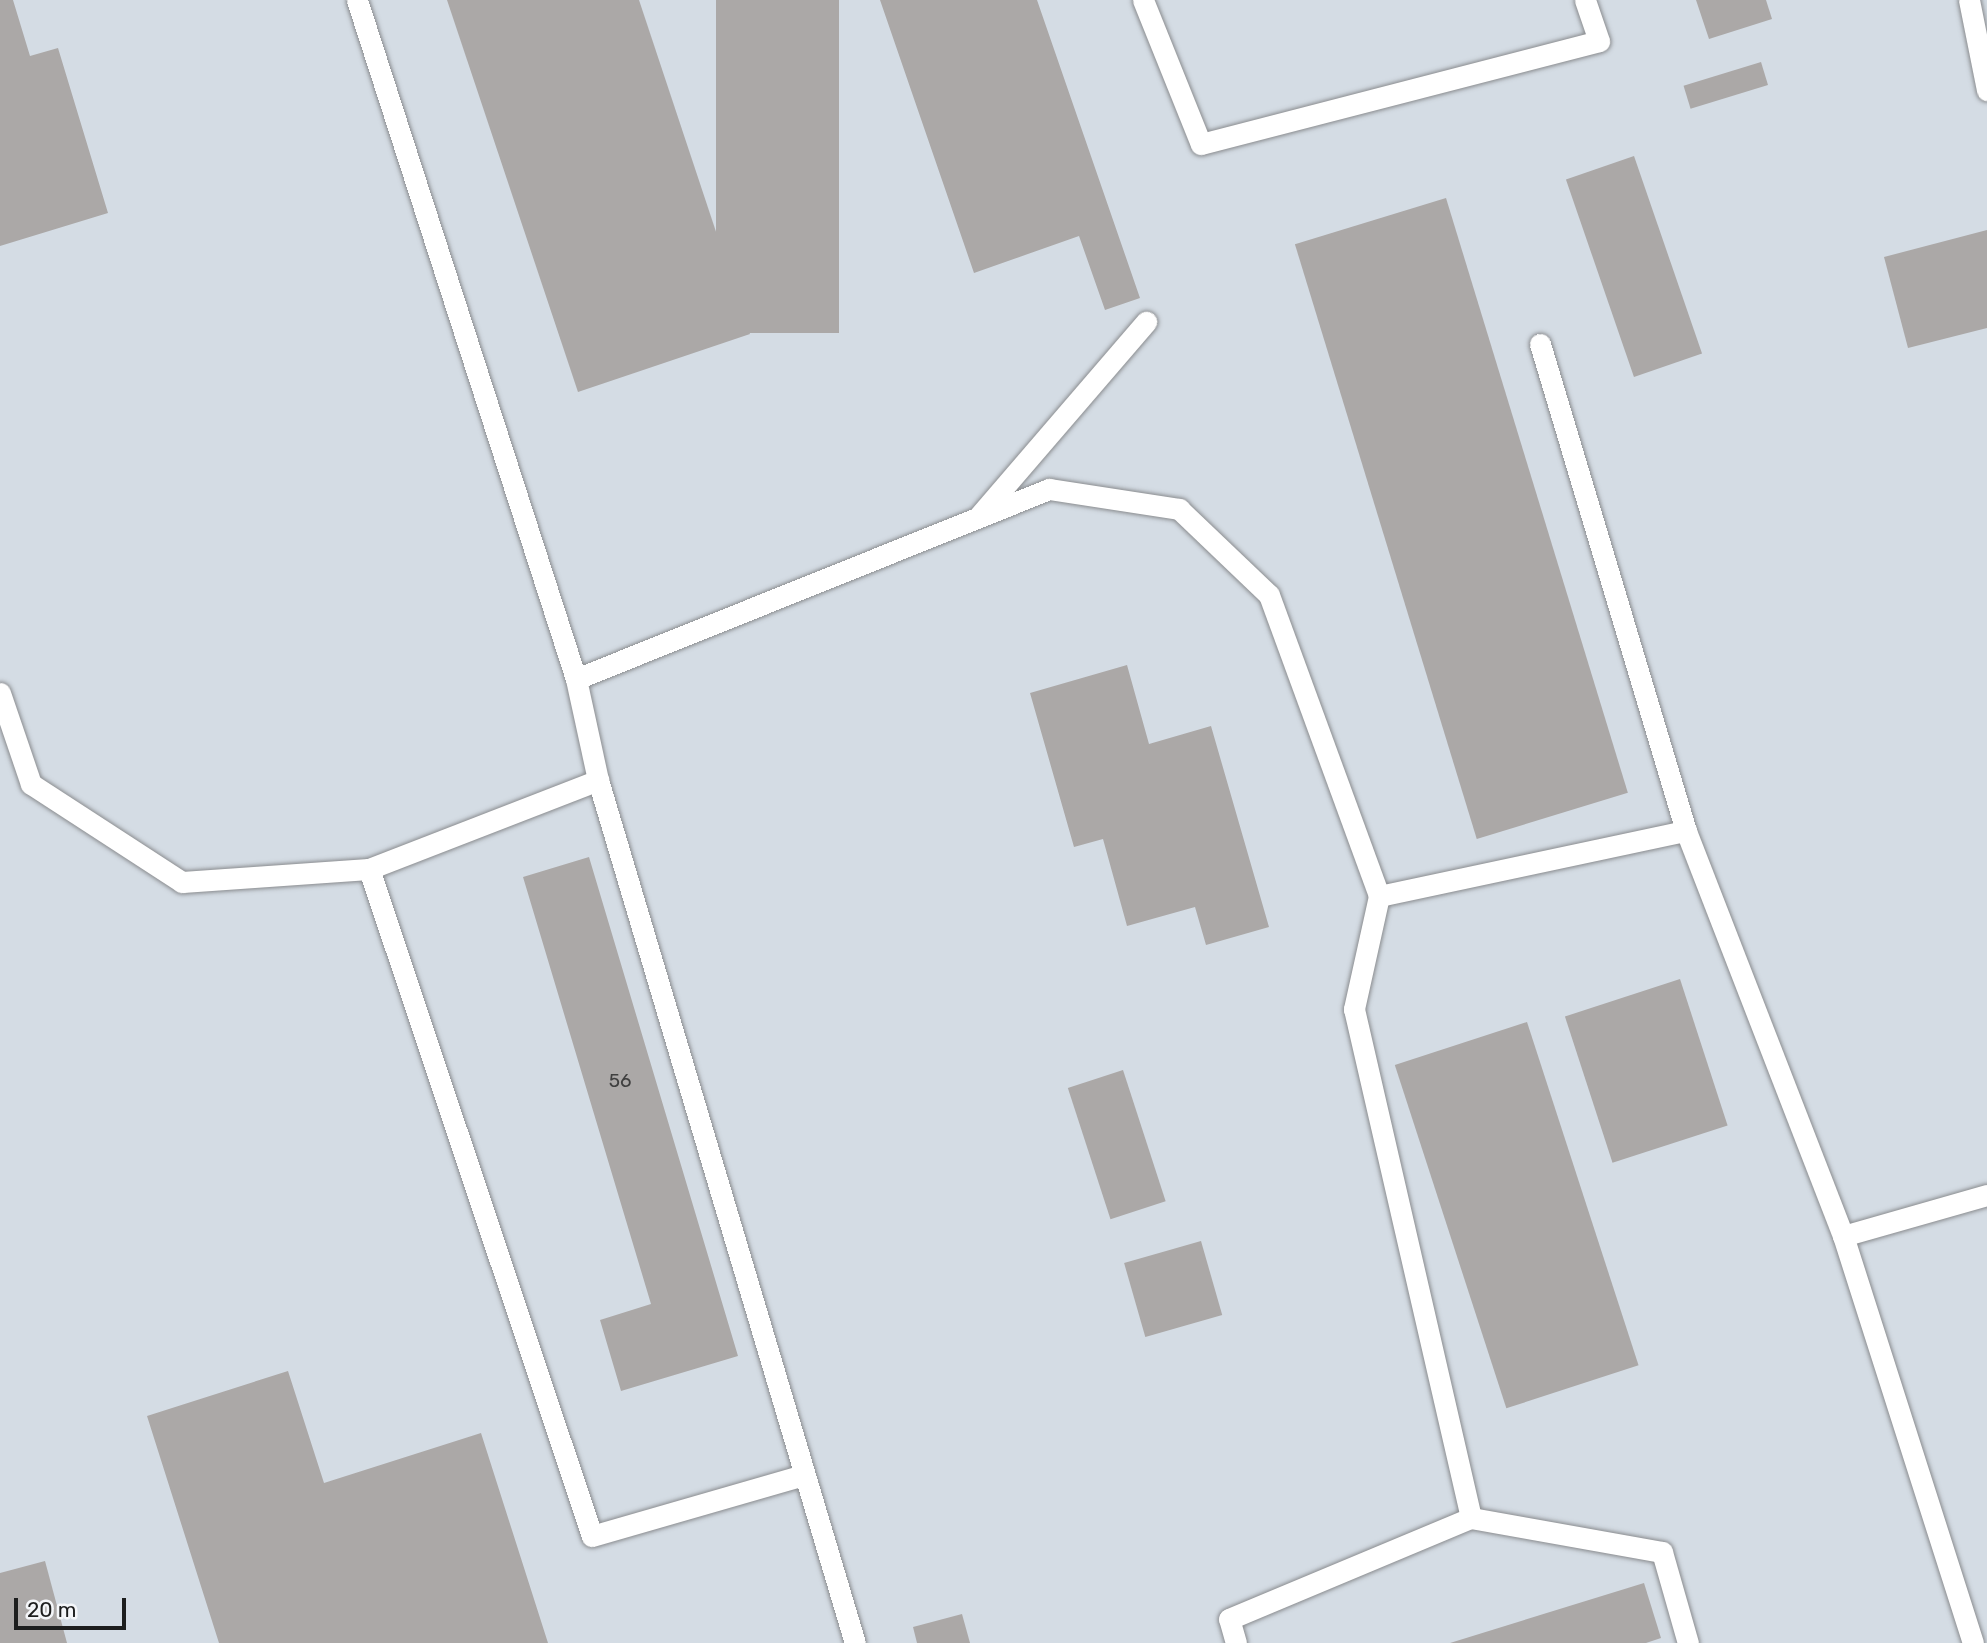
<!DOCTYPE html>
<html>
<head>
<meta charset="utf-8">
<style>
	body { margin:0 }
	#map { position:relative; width:1987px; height:1643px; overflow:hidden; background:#e7e9ec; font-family:Rubik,sans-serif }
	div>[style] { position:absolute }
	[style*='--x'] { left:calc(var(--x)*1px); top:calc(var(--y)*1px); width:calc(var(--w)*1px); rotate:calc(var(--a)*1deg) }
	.built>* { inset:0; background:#d4dce4; transform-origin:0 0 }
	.building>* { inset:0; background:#aba8a7; transform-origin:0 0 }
	.roads { filter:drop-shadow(0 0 2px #8a8c8f) drop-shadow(0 0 2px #8a8c8f) }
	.service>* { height:21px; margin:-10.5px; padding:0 10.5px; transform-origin:10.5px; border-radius:10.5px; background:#fff }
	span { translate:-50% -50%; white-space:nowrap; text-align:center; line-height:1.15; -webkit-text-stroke:6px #f4f6f9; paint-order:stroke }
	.number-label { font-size:19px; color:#404040 }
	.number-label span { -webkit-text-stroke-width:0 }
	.scale { position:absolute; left:14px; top:1598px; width:112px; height:32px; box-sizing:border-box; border:4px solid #1d1e1e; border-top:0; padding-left:9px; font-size:21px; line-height:24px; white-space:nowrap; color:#1d1e1e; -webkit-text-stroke:5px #f4f6f9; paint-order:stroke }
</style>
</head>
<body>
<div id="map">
	<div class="built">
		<i style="left:0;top:0;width:1987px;height:1643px"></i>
	</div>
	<div class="building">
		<i style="clip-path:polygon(0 0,13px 0,30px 56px,58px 48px,108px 213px,0 246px)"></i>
		<i style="clip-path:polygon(447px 0,639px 0,750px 334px,578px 392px)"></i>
		<i style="left:716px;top:0;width:123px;height:333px"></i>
		<i style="clip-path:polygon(880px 0,1037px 0,1140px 298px,1105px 310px,1079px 236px,974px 273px)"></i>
		<i style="clip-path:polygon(1696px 0,1766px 0,1772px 19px,1709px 39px)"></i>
		<i style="left:1761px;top:62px;width:24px;height:81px;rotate:73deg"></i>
		<i style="left:1634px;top:156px;width:209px;height:72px;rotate:71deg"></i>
		<i style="left:1446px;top:198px;width:622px;height:158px;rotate:73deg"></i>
		<i style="clip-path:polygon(1987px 230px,1987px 328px,1908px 348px,1884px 257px)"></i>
		<i style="clip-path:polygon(1127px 665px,1149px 744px,1211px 726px,1269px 927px,1206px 945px,1195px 907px,1127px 926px,1103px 839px,1074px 847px,1030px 693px)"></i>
		<i style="clip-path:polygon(589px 857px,738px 1356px,621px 1391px,600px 1320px,651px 1304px,523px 877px)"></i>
		<i style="left:1680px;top:979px;width:154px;height:121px;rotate:72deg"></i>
		<i style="left:1527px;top:1022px;width:361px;height:139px;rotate:72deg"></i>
		<i style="left:1123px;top:1070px;width:138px;height:58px;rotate:72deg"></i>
		<i style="left:1201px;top:1241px;width:77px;height:80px;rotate:74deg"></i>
		<i style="clip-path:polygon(288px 1371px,324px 1483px,481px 1433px,548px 1643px,219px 1643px,147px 1416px)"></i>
		<i style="clip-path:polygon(45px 1561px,67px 1643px,0 1643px,0 1573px)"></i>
		<i style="clip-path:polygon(1644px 1583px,1661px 1638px,1646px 1643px,1450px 1643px)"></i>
		<i style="clip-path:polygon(962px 1614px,970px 1643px,917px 1643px,913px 1627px)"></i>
	</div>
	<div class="roads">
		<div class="service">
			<i style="--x:1143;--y:0;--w:155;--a:68.1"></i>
			<i style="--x:1201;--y:144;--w:411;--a:-14.5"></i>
			<i style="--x:1599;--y:41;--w:43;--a:-108.9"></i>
			<i style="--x:1969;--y:0;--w:92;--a:78.7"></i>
			<i style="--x:1540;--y:344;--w:508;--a:73.31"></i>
			<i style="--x:980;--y:515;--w:255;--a:-49.3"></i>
			<i style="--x:576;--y:679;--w:510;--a:-21.88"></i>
			<i style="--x:1049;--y:489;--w:132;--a:8.7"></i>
			<i style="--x:1179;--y:509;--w:124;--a:43.7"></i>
			<i style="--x:1269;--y:595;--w:320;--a:69.9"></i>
			<i style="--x:1379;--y:896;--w:314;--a:-12"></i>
			<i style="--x:1686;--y:831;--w:434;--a:68.8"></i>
			<i style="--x:0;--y:693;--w:96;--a:71.2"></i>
			<i style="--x:31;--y:784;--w:180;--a:33"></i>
			<i style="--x:182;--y:882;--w:187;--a:-4"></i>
			<i style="--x:369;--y:869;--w:246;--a:-21.2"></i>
			<i style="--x:598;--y:780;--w:103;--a:-102.3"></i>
			<i style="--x:576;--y:679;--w:713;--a:-107.88"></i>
			<i style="--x:598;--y:780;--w:900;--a:73.42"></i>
			<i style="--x:369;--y:869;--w:703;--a:71.51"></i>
			<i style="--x:592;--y:1536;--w:220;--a:-16.1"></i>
			<i style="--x:1379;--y:896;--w:116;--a:102.5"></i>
			<i style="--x:1354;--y:1009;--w:522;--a:77.05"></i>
			<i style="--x:1236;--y:1643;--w:25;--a:-106"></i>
			<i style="--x:1229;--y:1619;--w:262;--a:-22.7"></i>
			<i style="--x:1471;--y:1518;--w:194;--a:10.1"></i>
			<i style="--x:1662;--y:1552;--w:95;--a:74.1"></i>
			<i style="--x:1973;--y:1643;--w:427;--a:-107.7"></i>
			<i style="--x:1843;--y:1236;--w:150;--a:-15.9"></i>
		</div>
	</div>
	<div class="number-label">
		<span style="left:620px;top:1081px">56</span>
	</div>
	<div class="scale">20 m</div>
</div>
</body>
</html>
